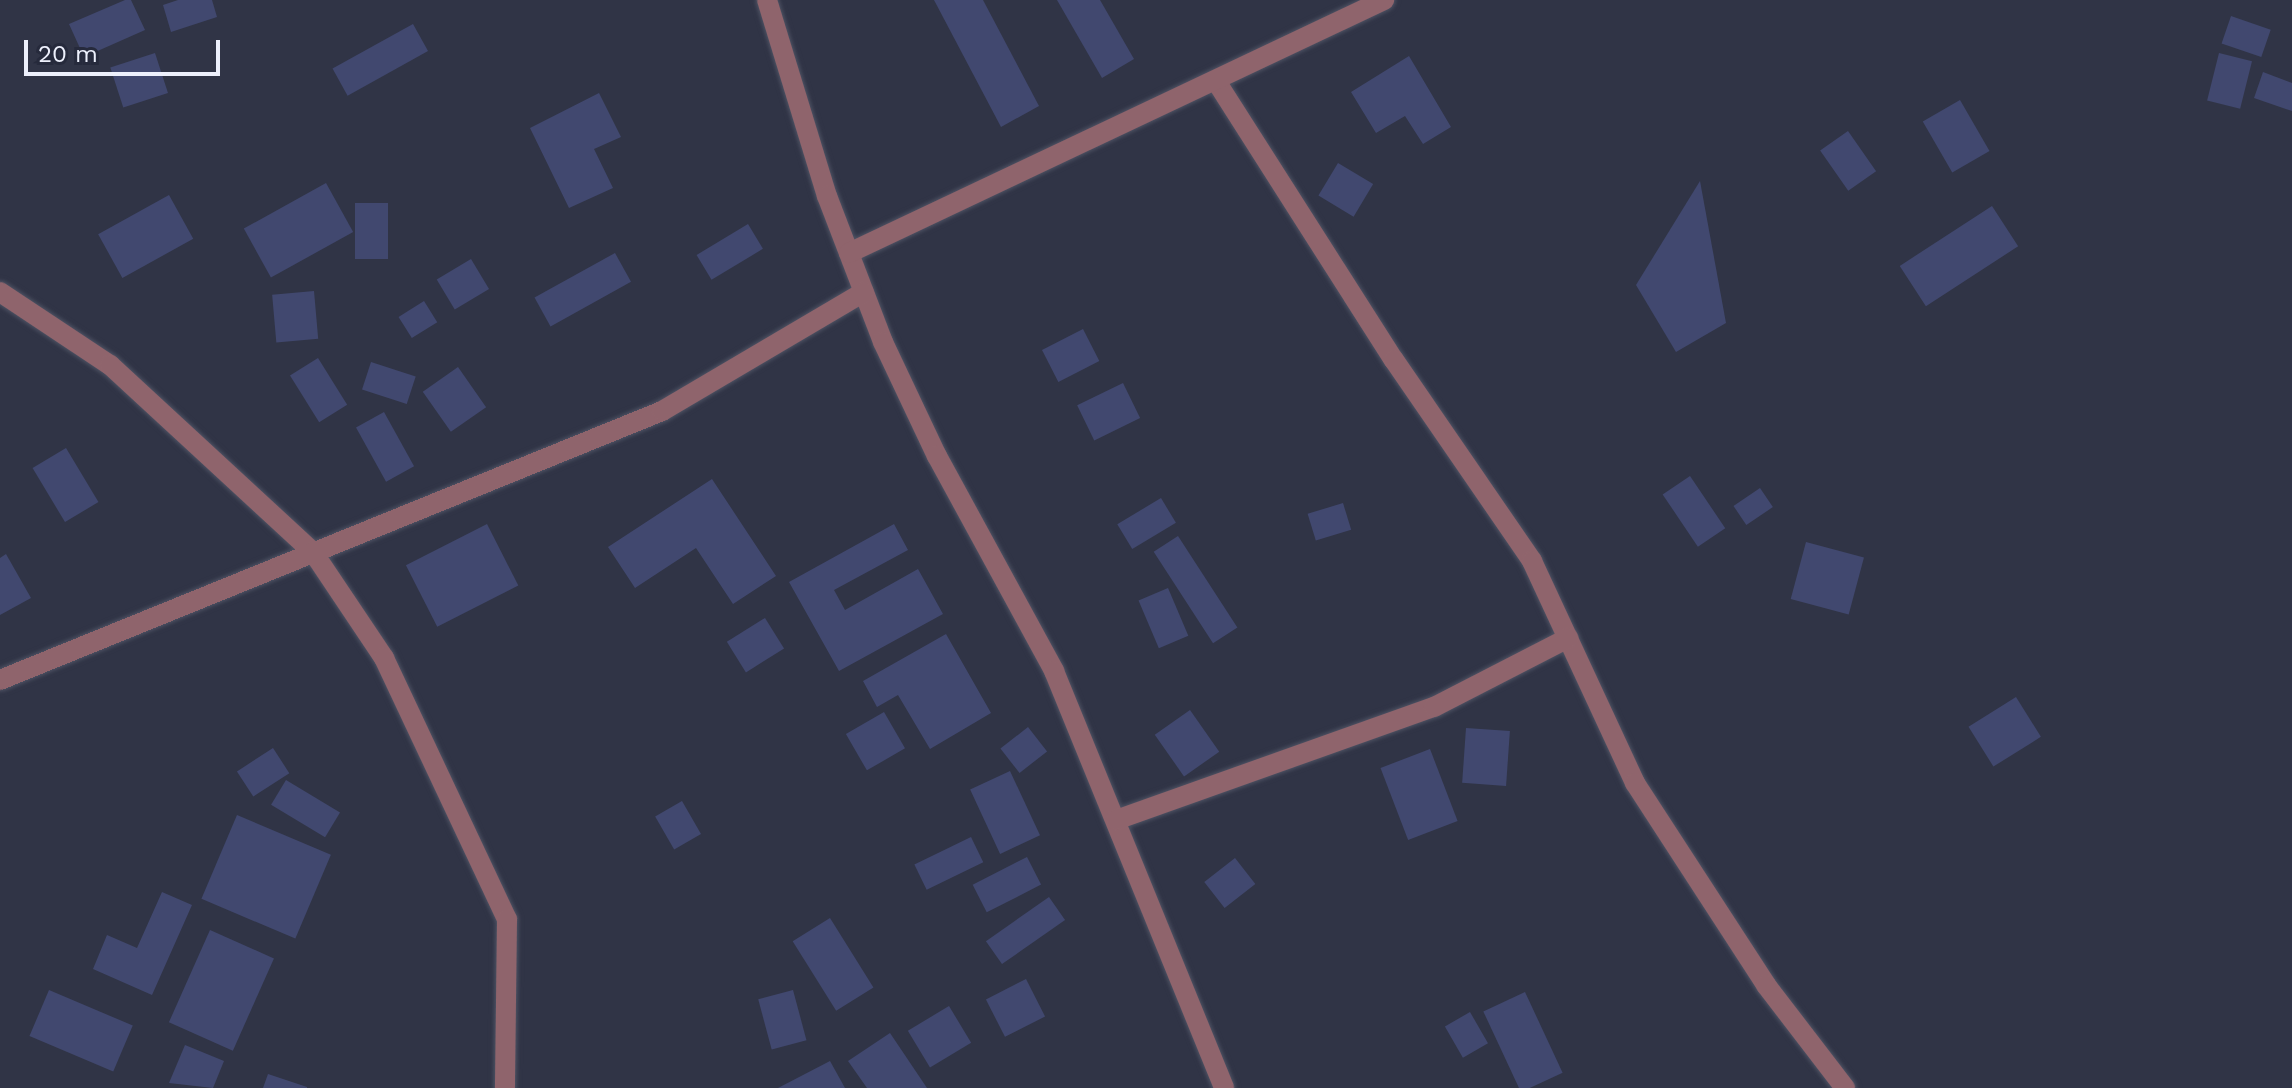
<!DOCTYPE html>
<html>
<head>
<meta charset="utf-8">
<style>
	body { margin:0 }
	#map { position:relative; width:2292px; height:1088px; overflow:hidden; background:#303446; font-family:"Work Sans",sans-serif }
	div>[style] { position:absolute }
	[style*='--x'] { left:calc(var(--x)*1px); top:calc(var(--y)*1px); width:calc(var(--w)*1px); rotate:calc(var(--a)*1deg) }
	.building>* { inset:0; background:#41486f; transform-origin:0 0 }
	.roads { filter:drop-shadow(0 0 2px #4e5263) drop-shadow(0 0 2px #4e5263) }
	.minor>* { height:20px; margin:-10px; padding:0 10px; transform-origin:10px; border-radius:10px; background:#8f646c }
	span { translate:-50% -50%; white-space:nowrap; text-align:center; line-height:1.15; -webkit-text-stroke:6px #262a3c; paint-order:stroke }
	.scale { position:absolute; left:24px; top:40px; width:196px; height:36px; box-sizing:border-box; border:4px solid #edf0fc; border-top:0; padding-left:10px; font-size:24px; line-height:28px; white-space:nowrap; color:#edf0fc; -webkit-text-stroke:6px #262a3c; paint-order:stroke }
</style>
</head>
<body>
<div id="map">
	<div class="building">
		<i style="clip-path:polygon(125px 0,131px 0,145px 30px,84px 57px,69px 24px)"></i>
		<i style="clip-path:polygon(178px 0,212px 0,217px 17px,171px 32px,163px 5px)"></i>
		<i style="clip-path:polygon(934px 0,983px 0,1039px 106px,1001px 127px)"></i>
		<i style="clip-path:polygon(1057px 0,1100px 0,1134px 59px,1102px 78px)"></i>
		<i style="left:2231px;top:16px;width:42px;height:29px;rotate:19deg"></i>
		<i style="left:413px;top:24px;width:31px;height:92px;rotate:61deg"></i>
		<i style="left:155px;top:53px;width:42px;height:47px;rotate:72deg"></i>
		<i style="left:2219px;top:53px;width:34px;height:49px;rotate:14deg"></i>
		<i style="clip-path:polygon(1409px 56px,1451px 127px,1423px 144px,1405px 116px,1376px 133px,1351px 92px)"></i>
		<i style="clip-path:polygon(2263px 72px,2292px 83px,2292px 111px,2254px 98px)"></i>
		<i style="clip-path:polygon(599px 93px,621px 137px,594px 149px,613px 188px,569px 208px,530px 128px)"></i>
		<i style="left:1960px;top:100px;width:59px;height:43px;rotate:60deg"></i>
		<i style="left:1848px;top:131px;width:49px;height:34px;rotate:55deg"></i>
		<i style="left:1338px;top:163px;width:41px;height:38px;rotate:31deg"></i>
		<i style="clip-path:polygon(1700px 181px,1726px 323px,1676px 352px,1636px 285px)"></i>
		<i style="left:326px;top:183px;width:56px;height:94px;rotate:61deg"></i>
		<i style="left:169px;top:195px;width:50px;height:81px;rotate:61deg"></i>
		<i style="left:355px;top:203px;width:33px;height:56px"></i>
		<i style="left:1992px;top:206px;width:48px;height:110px;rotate:57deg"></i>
		<i style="left:748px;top:224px;width:29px;height:60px;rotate:59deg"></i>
		<i style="left:615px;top:253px;width:33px;height:92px;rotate:61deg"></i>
		<i style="left:471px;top:259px;width:35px;height:40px;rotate:59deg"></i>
		<i style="left:314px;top:291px;width:48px;height:42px;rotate:85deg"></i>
		<i style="left:424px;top:301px;width:25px;height:30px;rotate:58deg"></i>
		<i style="left:1083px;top:329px;width:36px;height:46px;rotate:63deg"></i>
		<i style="left:318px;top:358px;width:55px;height:33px;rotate:58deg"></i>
		<i style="left:371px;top:362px;width:47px;height:29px;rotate:18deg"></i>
		<i style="left:458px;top:367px;width:49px;height:43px;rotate:55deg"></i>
		<i style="left:1123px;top:383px;width:39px;height:51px;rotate:64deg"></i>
		<i style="left:384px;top:412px;width:62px;height:32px;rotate:61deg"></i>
		<i style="left:66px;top:448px;width:63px;height:39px;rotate:59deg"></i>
		<i style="left:1690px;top:476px;width:63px;height:33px;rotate:56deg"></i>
		<i style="clip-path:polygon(712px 479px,776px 576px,733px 604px,696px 548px,635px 588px,608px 547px)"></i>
		<i style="left:1760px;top:488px;width:23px;height:32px;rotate:56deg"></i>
		<i style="left:1161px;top:498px;width:29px;height:51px;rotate:59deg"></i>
		<i style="left:1343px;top:503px;width:28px;height:37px;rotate:73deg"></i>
		<i style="left:487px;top:524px;width:69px;height:91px;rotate:63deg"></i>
		<i style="clip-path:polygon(894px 524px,908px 550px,834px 590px,845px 610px,918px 569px,943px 614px,839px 671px,789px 582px)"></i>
		<i style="left:1178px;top:536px;width:109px;height:29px;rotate:57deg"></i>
		<i style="left:1806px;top:542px;width:60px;height:59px;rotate:15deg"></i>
		<i style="clip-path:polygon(6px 554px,31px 598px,0 615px,0 558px)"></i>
		<i style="left:1168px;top:588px;width:52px;height:32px;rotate:67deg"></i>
		<i style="left:765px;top:618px;width:36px;height:45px;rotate:58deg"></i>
		<i style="clip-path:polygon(946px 634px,991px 713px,930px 749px,898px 695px,877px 707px,863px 681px)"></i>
		<i style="left:2016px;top:697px;width:47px;height:56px;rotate:58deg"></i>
		<i style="left:1190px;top:710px;width:51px;height:43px;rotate:55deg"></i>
		<i style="left:884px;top:712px;width:42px;height:44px;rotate:60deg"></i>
		<i style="left:1028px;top:727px;width:31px;height:35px;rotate:52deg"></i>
		<i style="left:1466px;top:728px;width:44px;height:55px;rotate:4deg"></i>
		<i style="left:273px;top:748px;width:30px;height:43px;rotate:57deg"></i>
		<i style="left:1430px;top:749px;width:77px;height:53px;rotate:69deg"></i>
		<i style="left:1010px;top:771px;width:71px;height:44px;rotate:65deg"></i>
		<i style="left:286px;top:780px;width:63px;height:29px;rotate:31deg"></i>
		<i style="left:682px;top:801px;width:38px;height:31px;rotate:60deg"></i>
		<i style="left:237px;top:815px;width:102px;height:91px;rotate:23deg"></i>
		<i style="left:971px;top:837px;width:28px;height:63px;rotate:64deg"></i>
		<i style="left:1027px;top:857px;width:31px;height:61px;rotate:63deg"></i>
		<i style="left:1235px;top:858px;width:33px;height:39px;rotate:52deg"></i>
		<i style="clip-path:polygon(162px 892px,192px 905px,152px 995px,93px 969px,107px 935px,137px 948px)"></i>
		<i style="left:1049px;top:897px;width:28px;height:77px;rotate:55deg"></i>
		<i style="left:830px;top:918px;width:82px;height:44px;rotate:58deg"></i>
		<i style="left:210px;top:930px;width:70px;height:101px;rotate:24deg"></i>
		<i style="left:1026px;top:979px;width:42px;height:45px;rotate:63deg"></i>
		<i style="left:49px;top:990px;width:91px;height:50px;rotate:23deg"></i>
		<i style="left:793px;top:990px;width:52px;height:36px;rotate:75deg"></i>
		<i style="left:1525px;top:992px;width:89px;height:46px;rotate:65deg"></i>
		<i style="left:949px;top:1006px;width:43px;height:48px;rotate:59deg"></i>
		<i style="left:1470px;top:1012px;width:36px;height:29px;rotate:60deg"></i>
		<i style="clip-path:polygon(890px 1033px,927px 1088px,867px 1088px,848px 1061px)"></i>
		<i style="clip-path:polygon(185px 1045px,224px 1061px,213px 1088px,169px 1083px)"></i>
		<i style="clip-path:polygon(830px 1061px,845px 1088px,778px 1088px)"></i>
		<i style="clip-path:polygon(268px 1074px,307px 1087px,307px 1088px,263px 1088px)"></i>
	</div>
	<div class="roads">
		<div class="minor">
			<i style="--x:767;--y:0;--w:205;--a:73"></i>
			<i style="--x:827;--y:196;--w:156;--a:69"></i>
			<i style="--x:883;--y:342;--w:126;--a:64.7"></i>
			<i style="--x:937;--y:456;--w:245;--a:61.4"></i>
			<i style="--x:1054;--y:671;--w:450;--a:67.8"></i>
			<i style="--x:1216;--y:81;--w:331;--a:57.5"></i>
			<i style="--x:1394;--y:360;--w:244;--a:55.5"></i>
			<i style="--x:1532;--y:561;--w:245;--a:65.1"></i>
			<i style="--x:1635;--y:783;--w:241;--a:57"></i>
			<i style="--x:1766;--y:985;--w:130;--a:52.5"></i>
			<i style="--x:849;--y:253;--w:592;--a:-25.31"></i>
			<i style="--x:0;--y:292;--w:132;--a:33.6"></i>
			<i style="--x:110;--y:365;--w:276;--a:42.7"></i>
			<i style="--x:313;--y:552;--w:128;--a:56.2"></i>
			<i style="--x:384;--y:658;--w:289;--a:64.8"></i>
			<i style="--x:507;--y:919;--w:169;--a:90.7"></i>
			<i style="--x:0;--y:680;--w:715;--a:-22.11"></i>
			<i style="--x:662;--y:411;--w:234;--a:-30.5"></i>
			<i style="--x:1116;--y:820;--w:337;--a:-19.6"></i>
			<i style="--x:1434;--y:707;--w:151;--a:-27.2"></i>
		</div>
	</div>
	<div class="scale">20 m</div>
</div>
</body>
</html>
